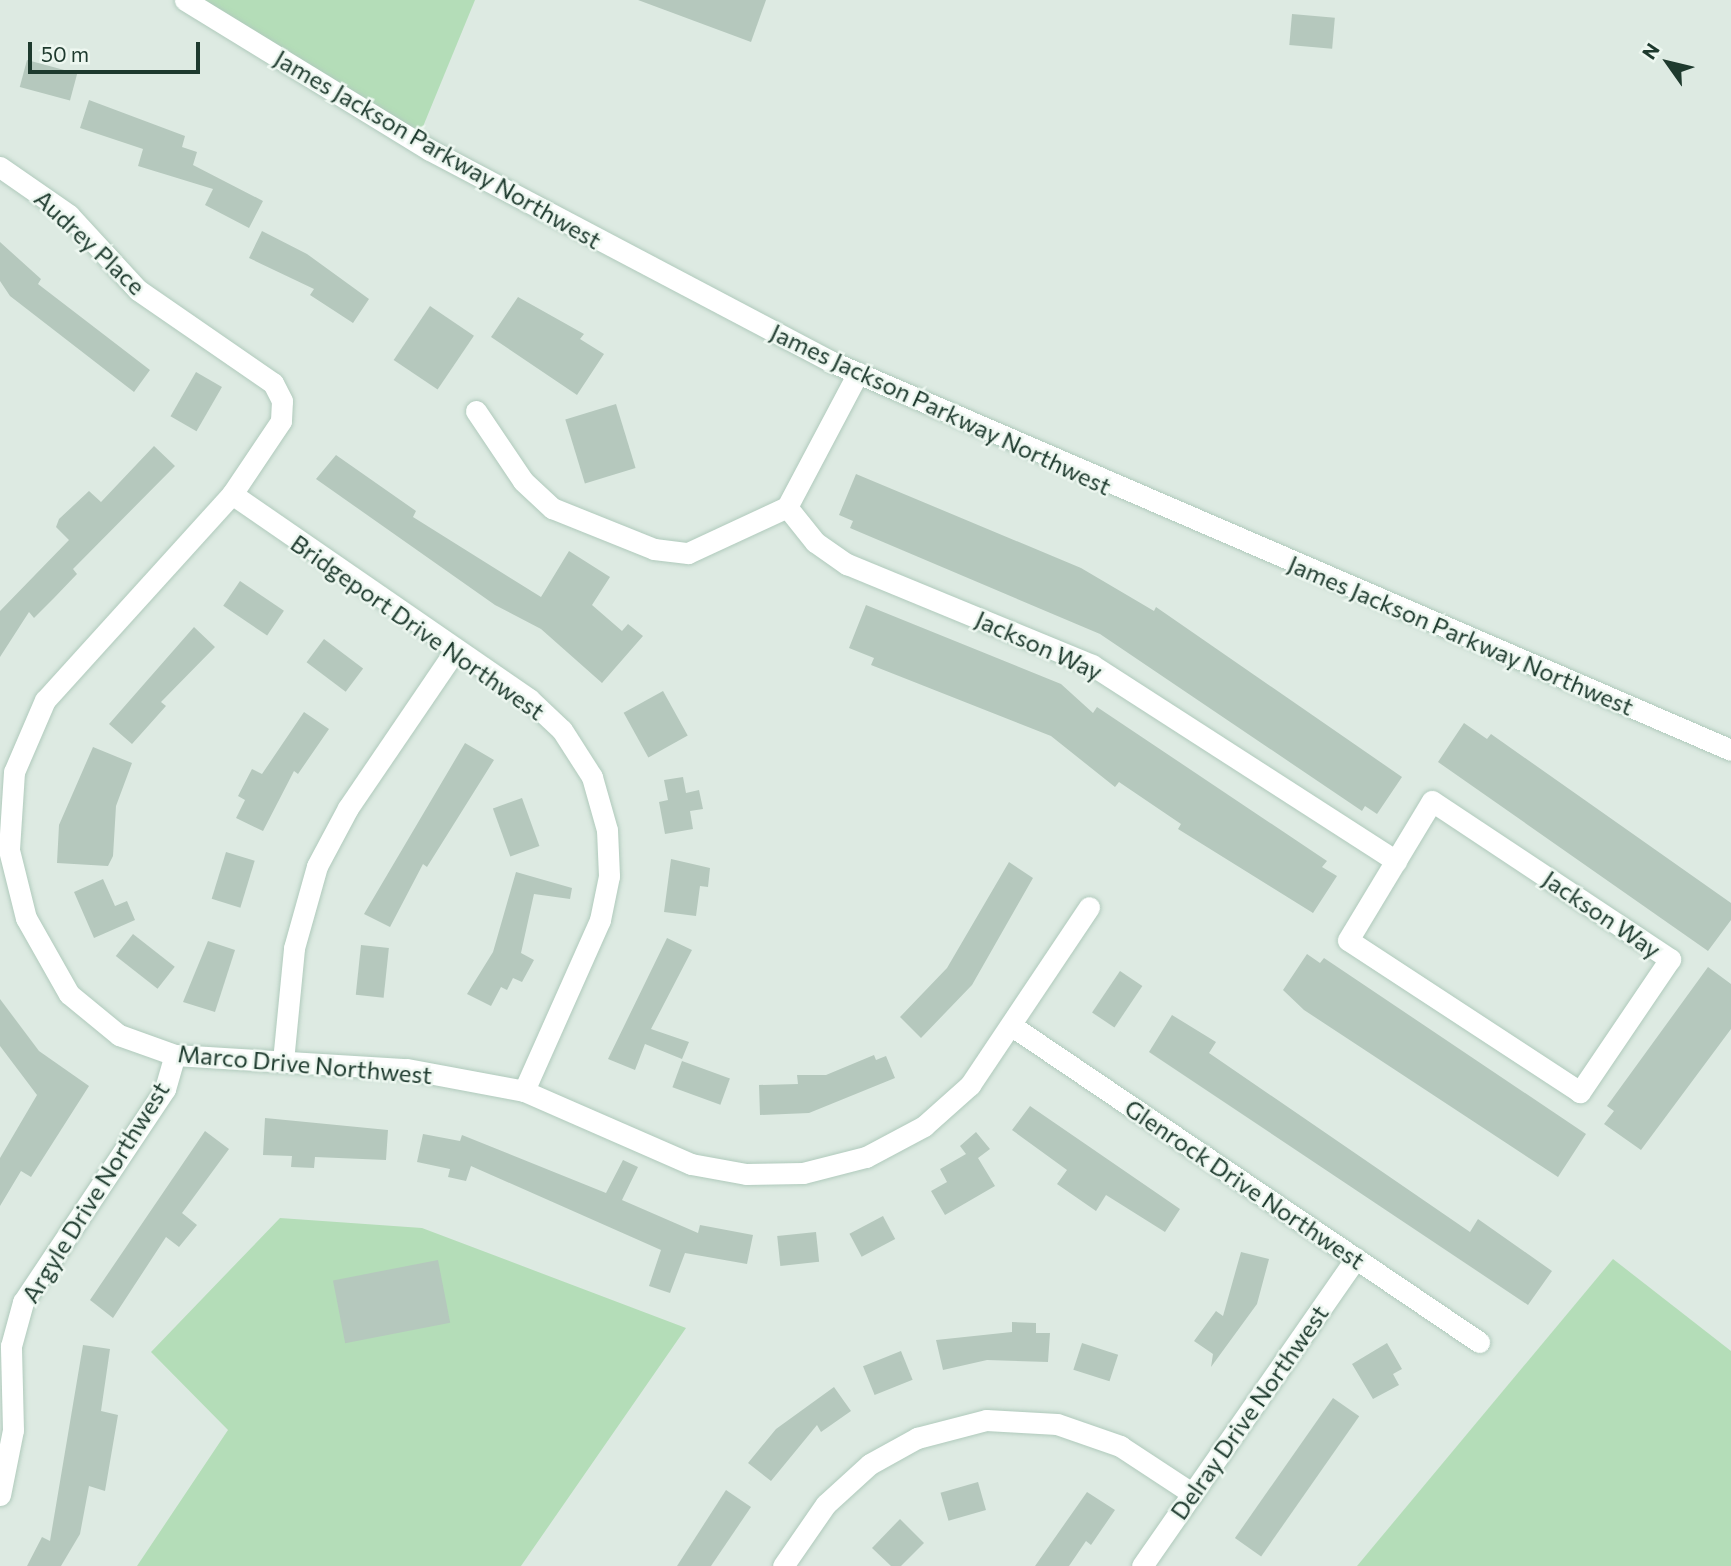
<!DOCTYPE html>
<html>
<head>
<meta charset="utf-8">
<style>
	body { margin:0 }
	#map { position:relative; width:1731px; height:1566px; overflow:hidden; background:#ddeae2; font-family:Commissioner,sans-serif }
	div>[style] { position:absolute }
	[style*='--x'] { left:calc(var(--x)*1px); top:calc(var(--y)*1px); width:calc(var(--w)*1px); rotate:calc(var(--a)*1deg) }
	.green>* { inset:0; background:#b4ddb8 }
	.building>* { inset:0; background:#b5c8bd; transform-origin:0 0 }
	.roads { filter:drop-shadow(0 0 2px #b0cabc) drop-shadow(0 0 2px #b0cabc) }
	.minor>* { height:21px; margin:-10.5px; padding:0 10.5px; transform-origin:10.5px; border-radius:10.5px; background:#fff }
	.secondary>* { height:21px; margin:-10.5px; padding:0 10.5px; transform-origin:10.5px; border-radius:10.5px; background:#fff }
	span { translate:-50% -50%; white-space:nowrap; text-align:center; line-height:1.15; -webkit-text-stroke:5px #edf7f0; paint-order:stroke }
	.street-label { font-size:24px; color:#1e3a2e }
	.north { position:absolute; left:1633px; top:28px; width:70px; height:70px; -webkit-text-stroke:5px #edf7f0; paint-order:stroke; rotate:304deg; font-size:19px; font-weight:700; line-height:28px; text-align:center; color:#1e3a2e }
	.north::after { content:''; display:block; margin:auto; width:24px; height:32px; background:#1e3a2e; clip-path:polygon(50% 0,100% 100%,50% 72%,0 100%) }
	.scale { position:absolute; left:28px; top:42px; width:172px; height:32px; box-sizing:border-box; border:4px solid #1e3a2e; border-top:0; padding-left:9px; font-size:21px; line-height:24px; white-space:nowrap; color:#1e3a2e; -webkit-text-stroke:5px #edf7f0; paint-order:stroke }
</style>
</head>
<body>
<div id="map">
	<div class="green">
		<i style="clip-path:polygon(199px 0,475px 0,415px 146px)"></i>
		<i style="clip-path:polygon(280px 1218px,422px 1228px,686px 1328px,521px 1566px,137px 1566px,228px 1430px,151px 1352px)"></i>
		<i style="clip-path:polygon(1613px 1259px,1731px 1351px,1731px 1566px,1357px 1566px)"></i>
	</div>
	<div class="building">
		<i style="clip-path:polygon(638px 0,766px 0,751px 42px)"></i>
		<i style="left:1292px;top:14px;width:43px;height:31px;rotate:5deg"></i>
		<i style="left:27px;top:60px;width:52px;height:28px;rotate:15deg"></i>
		<i style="clip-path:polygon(89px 100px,185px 136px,182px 147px,197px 152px,193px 165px,263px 201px,249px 228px,205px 205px,213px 189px,138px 166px,143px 149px,80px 128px)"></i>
		<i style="clip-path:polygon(262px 231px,307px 254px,369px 299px,353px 323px,310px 295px,314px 289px,249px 258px)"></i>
		<i style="clip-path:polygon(0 242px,41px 279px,38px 284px,150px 370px,134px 392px,10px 296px,0 281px)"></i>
		<i style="clip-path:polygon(518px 297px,584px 334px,580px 339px,604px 354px,577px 395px,491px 337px)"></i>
		<i style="left:430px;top:306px;width:53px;height:65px;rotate:34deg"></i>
		<i style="left:196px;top:372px;width:30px;height:51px;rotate:30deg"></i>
		<i style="left:616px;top:404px;width:67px;height:53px;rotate:73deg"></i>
		<i style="clip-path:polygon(154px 446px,175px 466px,73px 569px,77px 574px,54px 598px,34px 618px,29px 612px,0 657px,0 611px,69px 540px,56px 527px,59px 519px,89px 491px,101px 502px)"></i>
		<i style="clip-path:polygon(336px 455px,416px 511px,413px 517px,541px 597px,569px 551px,610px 577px,592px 605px,622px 631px,628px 624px,643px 636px,602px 683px,541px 629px,495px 605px,316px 479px)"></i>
		<i style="clip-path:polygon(856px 474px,1081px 568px,1154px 611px,1156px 607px,1402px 777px,1377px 814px,1365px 806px,1362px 811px,1100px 634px,850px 528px,853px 521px,839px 515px)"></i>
		<i style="left:240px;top:581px;width:53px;height:30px;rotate:34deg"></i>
		<i style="clip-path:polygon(866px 605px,1061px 684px,1093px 713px,1097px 707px,1327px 861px,1322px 867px,1337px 876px,1313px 913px,1178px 829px,1181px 824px,1119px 782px,1115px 787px,1051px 736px,871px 665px,874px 658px,849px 648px)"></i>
		<i style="clip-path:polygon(194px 627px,215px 647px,161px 702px,166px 706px,132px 744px,109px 724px)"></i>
		<i style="left:324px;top:639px;width:49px;height:29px;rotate:37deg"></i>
		<i style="left:663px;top:691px;width:51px;height:45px;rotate:61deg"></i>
		<i style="clip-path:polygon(304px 712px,329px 729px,298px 774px,294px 771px,263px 831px,236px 818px,245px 800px,238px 796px,252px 769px,262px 774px)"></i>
		<i style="clip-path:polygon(1464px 723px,1487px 739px,1491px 734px,1731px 903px,1731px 920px,1708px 951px,1438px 762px)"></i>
		<i style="clip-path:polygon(465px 743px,494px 760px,427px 867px,423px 864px,390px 927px,364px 914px)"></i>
		<i style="clip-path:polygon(93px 747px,132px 763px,116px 806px,113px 856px,108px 866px,57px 863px,59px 825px)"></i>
		<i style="clip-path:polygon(683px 777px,686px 793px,699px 790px,703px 809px,690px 811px,693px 829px,665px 834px,659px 802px,668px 800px,664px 780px)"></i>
		<i style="left:522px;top:798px;width:51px;height:31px;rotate:70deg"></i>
		<i style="left:226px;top:852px;width:30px;height:49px;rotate:17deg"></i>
		<i style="clip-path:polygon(671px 859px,710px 868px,708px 887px,700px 886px,696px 916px,664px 912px)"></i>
		<i style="clip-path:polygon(1009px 862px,1033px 878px,972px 985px,921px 1038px,900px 1017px,947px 968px)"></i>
		<i style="clip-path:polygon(516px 872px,572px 888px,570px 899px,534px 894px,521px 953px,534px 960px,522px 982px,513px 978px,507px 990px,501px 987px,491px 1006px,467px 994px,493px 952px)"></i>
		<i style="clip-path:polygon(103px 879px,115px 906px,127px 901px,135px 920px,94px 938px,74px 892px)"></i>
		<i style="left:133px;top:934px;width:53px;height:28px;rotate:38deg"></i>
		<i style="clip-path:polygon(667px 938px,692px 950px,651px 1029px,689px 1042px,682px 1059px,645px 1044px,635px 1070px,608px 1059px)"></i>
		<i style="clip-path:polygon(208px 941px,235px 950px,215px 1012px,183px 1002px)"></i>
		<i style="left:361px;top:945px;width:28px;height:50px;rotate:6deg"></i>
		<i style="clip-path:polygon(1307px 954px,1320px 963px,1324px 958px,1586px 1134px,1558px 1177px,1304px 1010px,1283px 990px)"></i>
		<i style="clip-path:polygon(1708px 967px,1731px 984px,1731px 1029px,1641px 1150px,1604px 1124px,1614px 1111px,1607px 1106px)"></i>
		<i style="left:1120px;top:971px;width:27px;height:50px;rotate:34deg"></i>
		<i style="clip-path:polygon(0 999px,39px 1051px,89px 1086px,31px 1177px,21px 1171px,0 1206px,0 1158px,37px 1095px,0 1046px)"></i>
		<i style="clip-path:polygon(1172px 1015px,1216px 1042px,1209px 1053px,1470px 1232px,1478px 1219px,1552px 1271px,1528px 1305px,1149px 1052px)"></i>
		<i style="clip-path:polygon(874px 1055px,876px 1060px,886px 1056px,895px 1078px,809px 1113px,760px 1115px,759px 1085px,798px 1084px,797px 1075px,826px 1075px)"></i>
		<i style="left:682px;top:1061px;width:51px;height:28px;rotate:20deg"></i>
		<i style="clip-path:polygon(1030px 1106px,1180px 1209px,1165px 1232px,1106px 1195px,1096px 1211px,1057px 1184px,1067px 1170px,1012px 1130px)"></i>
		<i style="clip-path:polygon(265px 1118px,388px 1130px,386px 1160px,315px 1157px,314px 1168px,291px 1167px,292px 1156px,263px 1155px)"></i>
		<i style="clip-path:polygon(205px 1131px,229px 1149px,182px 1213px,197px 1225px,179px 1247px,166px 1237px,113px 1318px,90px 1300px)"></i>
		<i style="clip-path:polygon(976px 1132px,990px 1149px,978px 1158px,995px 1186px,945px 1215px,931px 1191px,947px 1182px,940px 1169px,966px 1154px,960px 1146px)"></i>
		<i style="clip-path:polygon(423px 1134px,460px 1141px,462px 1135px,606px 1193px,623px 1160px,638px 1167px,622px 1200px,698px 1233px,700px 1225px,753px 1235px,747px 1264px,685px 1253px,670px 1293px,649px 1286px,661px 1250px,471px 1166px,466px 1181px,448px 1177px,450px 1169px,417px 1162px)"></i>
		<i style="left:883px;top:1216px;width:26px;height:38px;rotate:62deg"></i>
		<i style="left:816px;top:1232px;width:30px;height:39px;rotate:84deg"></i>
		<i style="clip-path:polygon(1241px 1252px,1269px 1259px,1257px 1304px,1211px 1367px,1213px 1354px,1194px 1341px,1216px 1311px,1223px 1316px)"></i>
		<i style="left:438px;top:1260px;width:64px;height:107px;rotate:79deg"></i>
		<i style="clip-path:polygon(1012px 1322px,1036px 1323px,1036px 1333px,1050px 1333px,1048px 1362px,987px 1360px,943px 1370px,936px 1340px,1012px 1332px)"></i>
		<i style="left:1082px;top:1343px;width:38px;height:28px;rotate:18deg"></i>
		<i style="clip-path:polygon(1387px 1343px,1402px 1369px,1393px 1374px,1399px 1385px,1373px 1399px,1352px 1364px)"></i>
		<i style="clip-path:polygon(83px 1345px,110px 1349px,101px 1411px,118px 1415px,105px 1491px,89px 1486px,80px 1534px,61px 1566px,27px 1566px,42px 1537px,50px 1541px)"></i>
		<i style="left:901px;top:1351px;width:31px;height:41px;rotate:68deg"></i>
		<i style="clip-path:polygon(834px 1387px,851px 1411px,821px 1432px,817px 1425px,771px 1481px,748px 1463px,776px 1429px)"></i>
		<i style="left:1333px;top:1398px;width:32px;height:171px;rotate:35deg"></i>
		<i style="left:978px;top:1482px;width:29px;height:39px;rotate:74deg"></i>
		<i style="clip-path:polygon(726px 1490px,751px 1507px,711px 1566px,677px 1566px)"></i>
		<i style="clip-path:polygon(1087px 1492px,1115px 1510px,1091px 1545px,1086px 1541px,1069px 1566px,1035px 1566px)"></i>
		<i style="clip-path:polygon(900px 1519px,924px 1543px,901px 1566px,891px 1566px,872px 1548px)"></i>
	</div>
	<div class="roads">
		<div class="minor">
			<i style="--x:0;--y:167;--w:84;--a:34.8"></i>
			<i style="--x:69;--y:215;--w:102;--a:47.4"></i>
			<i style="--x:138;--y:290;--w:164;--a:34.6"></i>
			<i style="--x:273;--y:383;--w:20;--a:63"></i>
			<i style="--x:282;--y:401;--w:20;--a:93"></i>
			<i style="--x:281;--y:421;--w:88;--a:123.9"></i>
			<i style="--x:232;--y:494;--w:278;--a:132.2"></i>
			<i style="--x:45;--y:700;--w:78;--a:113.3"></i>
			<i style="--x:14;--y:772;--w:78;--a:93.7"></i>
			<i style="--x:9;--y:850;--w:70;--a:76"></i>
			<i style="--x:26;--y:918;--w:87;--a:60.5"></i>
			<i style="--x:69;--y:994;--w:65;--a:39.4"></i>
			<i style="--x:119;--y:1035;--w:59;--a:19.7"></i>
			<i style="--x:175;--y:1055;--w:232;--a:3.5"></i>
			<i style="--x:407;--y:1069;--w:119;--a:10.6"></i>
			<i style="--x:524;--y:1091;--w:182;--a:23.6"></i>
			<i style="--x:691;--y:1164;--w:56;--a:10.3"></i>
			<i style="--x:746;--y:1174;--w:57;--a:-1"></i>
			<i style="--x:803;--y:1173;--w:65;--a:-14.3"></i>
			<i style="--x:866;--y:1157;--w:66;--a:-28.1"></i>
			<i style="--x:924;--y:1126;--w:62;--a:-41.7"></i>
			<i style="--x:970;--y:1085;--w:214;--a:-56.2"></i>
			<i style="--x:476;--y:411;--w:84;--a:56.1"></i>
			<i style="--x:523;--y:481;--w:40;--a:43"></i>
			<i style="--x:552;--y:508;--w:110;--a:21.9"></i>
			<i style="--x:654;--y:549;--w:34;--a:7"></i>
			<i style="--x:688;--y:553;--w:109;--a:-24.9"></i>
			<i style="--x:787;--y:507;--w:152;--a:-62.1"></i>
			<i style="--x:232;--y:494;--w:361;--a:34.6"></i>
			<i style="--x:529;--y:699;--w:45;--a:43.2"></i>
			<i style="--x:562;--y:730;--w:56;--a:57.4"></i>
			<i style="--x:592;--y:777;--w:55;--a:74.2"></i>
			<i style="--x:607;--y:830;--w:46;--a:87.5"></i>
			<i style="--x:609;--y:876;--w:45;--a:101.6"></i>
			<i style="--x:600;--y:920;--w:187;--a:114"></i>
			<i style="--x:787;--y:507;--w:45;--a:51.3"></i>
			<i style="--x:815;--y:542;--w:39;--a:35"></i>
			<i style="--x:847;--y:564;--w:265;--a:22.4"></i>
			<i style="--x:1092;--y:665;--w:362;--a:32.8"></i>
			<i style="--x:1432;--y:801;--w:286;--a:33.6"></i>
			<i style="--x:1670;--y:959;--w:161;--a:124.1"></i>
			<i style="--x:1580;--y:1092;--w:277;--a:-146.8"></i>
			<i style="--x:1348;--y:940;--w:162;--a:-58.9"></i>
			<i style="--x:1012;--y:1026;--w:564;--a:34.08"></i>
			<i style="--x:283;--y:1061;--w:114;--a:-84.4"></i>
			<i style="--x:294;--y:948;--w:85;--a:-74.3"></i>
			<i style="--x:317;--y:866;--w:66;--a:-61.9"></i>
			<i style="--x:348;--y:808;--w:192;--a:-55.8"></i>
			<i style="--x:0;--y:1495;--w:66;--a:-78.7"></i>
			<i style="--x:13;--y:1430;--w:84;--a:-91.4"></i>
			<i style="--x:11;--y:1346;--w:46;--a:-74.7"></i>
			<i style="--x:23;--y:1302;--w:256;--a:-56.3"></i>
			<i style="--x:165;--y:1089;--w:35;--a:-74"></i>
			<i style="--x:783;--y:1566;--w:75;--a:-55.3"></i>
			<i style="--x:826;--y:1504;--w:59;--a:-42.3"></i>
			<i style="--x:870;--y:1464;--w:54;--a:-29"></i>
			<i style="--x:917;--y:1438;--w:71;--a:-14.6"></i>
			<i style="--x:986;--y:1420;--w:71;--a:3.2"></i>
			<i style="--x:1057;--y:1424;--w:67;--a:19.2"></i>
			<i style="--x:1120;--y:1446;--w:87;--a:33.3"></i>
			<i style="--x:1142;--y:1566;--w:375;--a:-55.2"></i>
		</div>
		<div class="secondary">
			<i style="--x:185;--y:0;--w:287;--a:31.5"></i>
			<i style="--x:430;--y:150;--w:452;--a:27.8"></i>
			<i style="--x:830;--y:361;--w:981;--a:23.35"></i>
		</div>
	</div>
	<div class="street-label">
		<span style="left:438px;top:149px;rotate:30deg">James Jackson Parkway Northwest</span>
		<span style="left:90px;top:242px;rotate:43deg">Audrey Place</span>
		<span style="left:941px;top:409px;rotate:25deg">James Jackson Parkway Northwest</span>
		<span style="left:418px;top:627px;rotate:35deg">Bridgeport Drive Northwest</span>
		<span style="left:1461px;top:635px;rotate:23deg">James Jackson Parkway Northwest</span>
		<span style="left:1039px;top:645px;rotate:24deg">Jackson Way</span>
		<span style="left:1602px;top:914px;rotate:34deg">Jackson Way</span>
		<span style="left:305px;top:1064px;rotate:5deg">Marco Drive Northwest</span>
		<span style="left:1245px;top:1184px;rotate:34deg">Glenrock Drive Northwest</span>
		<span style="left:95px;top:1192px;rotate:-58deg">Argyle Drive Northwest</span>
		<span style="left:1249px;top:1412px;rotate:-55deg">Delray Drive Northwest</span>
	</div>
	<div class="north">N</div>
	<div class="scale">50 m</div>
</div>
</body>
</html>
